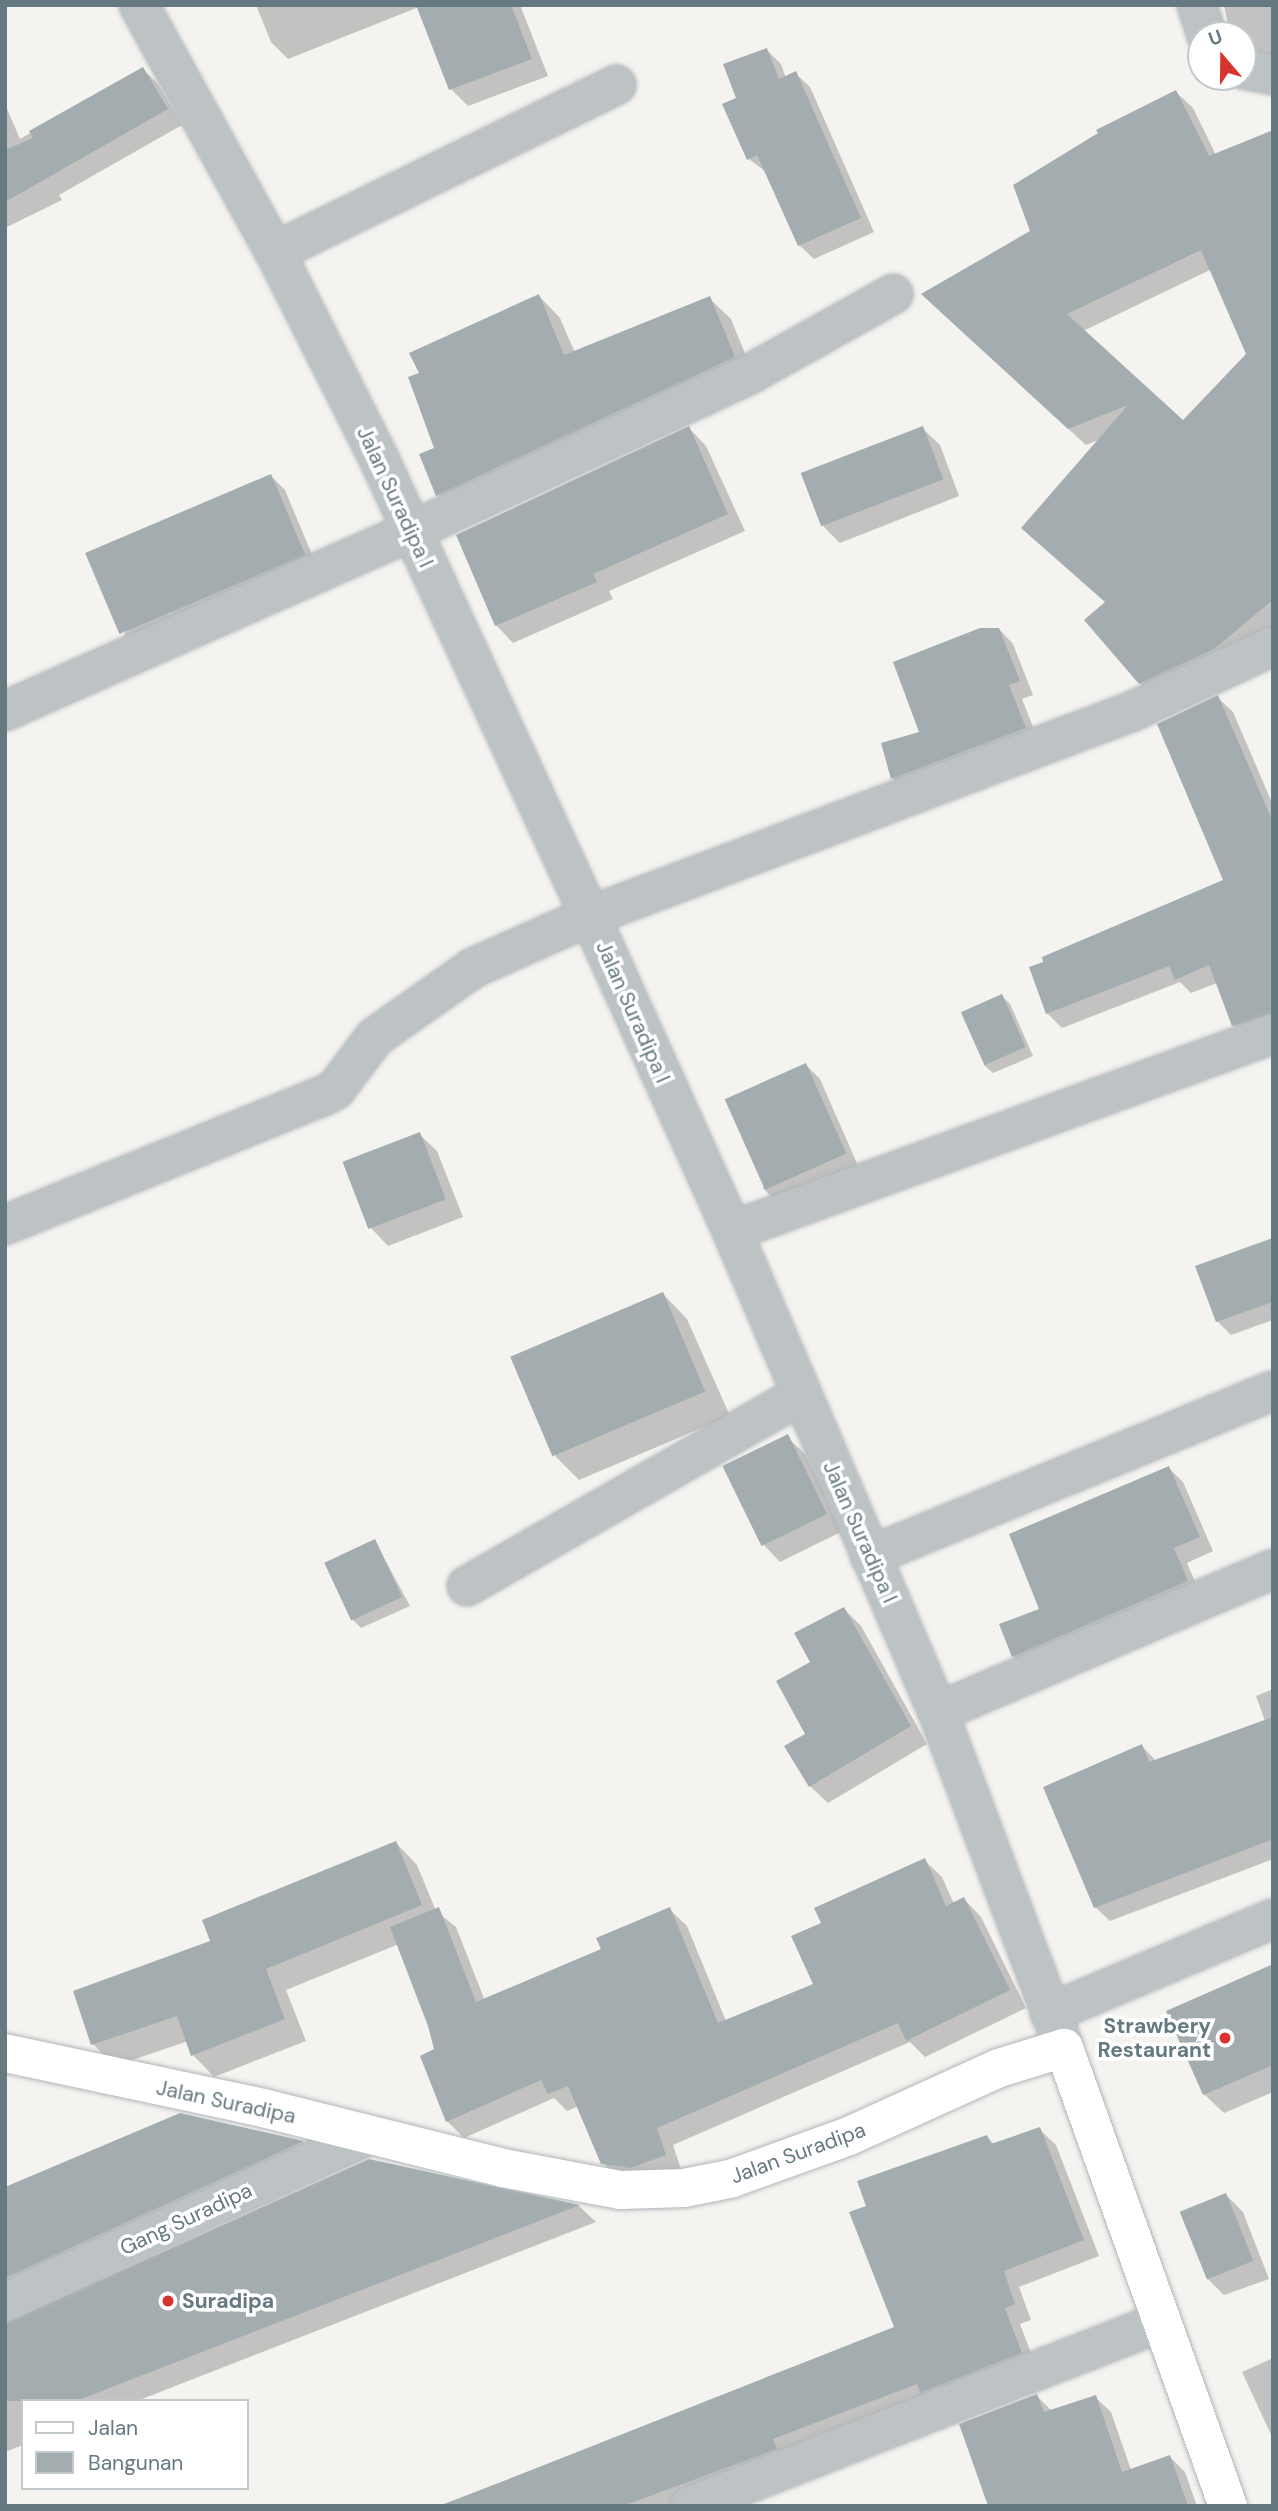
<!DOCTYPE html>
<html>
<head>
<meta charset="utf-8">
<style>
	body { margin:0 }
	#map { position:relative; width:1278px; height:2511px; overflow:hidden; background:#f4f3f0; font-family:"DM Sans",sans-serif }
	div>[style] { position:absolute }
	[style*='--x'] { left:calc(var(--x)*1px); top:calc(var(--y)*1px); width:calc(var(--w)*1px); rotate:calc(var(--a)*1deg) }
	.shadow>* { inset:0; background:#0003 }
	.building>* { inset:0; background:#a3adb0; transform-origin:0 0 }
	.roads { filter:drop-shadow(0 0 2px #b0b6b9) drop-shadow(0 0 2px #b0b6b9) }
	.street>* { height:38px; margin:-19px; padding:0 19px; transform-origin:19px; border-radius:19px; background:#bdc2c4 }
	.secondary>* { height:38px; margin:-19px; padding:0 19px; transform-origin:19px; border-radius:19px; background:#fff }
	.dots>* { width:19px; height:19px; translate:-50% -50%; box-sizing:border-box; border:4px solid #fff; border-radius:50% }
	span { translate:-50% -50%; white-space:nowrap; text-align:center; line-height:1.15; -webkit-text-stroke:7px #fff; paint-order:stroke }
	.street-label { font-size:21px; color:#657980 }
	.poi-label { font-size:21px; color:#657980; font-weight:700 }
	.right { translate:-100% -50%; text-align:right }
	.left { translate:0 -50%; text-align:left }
	.frame { position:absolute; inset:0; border:7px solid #657980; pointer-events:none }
	.legend { position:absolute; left:21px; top:2399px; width:228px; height:91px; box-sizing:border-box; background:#fff; border:2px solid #c1c9cc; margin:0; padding:9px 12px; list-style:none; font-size:21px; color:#657980 }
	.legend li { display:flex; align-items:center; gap:14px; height:35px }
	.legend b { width:35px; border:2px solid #c1c9cc }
	.north { position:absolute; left:1187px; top:21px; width:70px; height:70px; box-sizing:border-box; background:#fff; border:2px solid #c1c9cc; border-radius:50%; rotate:340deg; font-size:19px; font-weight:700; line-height:28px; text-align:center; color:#657980 }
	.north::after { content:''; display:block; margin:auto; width:24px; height:32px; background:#d8332c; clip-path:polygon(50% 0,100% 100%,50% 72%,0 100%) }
</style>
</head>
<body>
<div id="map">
	<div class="shadow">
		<i style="clip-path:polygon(256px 5px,520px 5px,548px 76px,468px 106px,451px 89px,419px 7px,288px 59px,271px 42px)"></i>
		<i style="clip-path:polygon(1224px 5px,1273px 5px,1273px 66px,1243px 49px,1243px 35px,1230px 35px)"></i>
		<i style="clip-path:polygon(767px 50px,781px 64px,786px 78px,795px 73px,810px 87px,874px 232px,814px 259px,799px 245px,766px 172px,749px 159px,738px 99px)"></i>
		<i style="clip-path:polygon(143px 69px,158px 84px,182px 125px,59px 195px,62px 200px,5px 228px,5px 104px,20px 139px)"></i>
		<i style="clip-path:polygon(evenodd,1176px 92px,1193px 108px,1216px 155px,1273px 131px,1273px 630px,1157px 700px,1140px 683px,1107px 603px,1023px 528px,1101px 439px,1086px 445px,940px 311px,1032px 231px,1176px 92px,1212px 269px,1248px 354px,1183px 423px,1083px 331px,1212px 269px)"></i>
		<i style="clip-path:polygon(539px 296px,560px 318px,575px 353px,709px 298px,731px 319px,755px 378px,459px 516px,438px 495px,436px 449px)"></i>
		<i style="clip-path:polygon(689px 428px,706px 446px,745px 531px,609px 591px,613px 599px,513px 643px,496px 625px)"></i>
		<i style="clip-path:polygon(922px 428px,940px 445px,959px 496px,840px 543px,823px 526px)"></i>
		<i style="clip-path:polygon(271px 476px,285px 490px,318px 569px,138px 648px,124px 634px)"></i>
		<i style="clip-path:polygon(999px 629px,1013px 644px,1033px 695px,1022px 699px,1039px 742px,907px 792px,893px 778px)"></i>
		<i style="clip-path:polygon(1218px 698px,1233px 712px,1273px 805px,1273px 1031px,1248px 1040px,1233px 1025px,1217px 983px,1191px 993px,1180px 982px,1062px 1028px,1047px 1013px,1225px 881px)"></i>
		<i style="clip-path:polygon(1002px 996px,1010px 1004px,1033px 1056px,993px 1073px,984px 1065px)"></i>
		<i style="clip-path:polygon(806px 1065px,820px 1079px,859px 1168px,776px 1202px,763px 1188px)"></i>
		<i style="clip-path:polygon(419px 1134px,437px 1151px,463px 1217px,388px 1246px,371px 1228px,345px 1163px)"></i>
		<i style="clip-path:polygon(1273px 1245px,1273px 1320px,1231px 1335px,1217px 1321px)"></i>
		<i style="clip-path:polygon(663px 1294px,687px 1319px,730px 1416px,579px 1480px,555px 1456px)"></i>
		<i style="clip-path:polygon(787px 1437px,805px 1454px,843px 1531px,780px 1562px,763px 1544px)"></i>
		<i style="clip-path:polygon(1169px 1468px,1183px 1482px,1213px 1551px,1187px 1563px,1201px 1596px,1027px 1670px,1013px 1656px)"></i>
		<i style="clip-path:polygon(375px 1541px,410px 1606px,361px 1628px,353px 1620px)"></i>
		<i style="clip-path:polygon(844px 1609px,861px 1626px,927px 1744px,828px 1803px,810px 1786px,812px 1663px)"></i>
		<i style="clip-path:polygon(1273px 1689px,1273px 1859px,1110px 1921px,1095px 1907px,1142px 1746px,1156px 1761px,1265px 1721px,1256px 1696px)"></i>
		<i style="clip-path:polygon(396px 1843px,417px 1865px,436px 1911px,456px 1927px,485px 2001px,603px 1950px,669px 1909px,687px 1926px,726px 2021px,815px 1985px,823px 1924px,924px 1860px,942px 1877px,954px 1904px,964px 1899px,981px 1917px,1026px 2008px,925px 2057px,910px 2042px,673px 2145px,682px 2172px,620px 2181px,603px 2163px,579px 2106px,567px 2111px,554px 2098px,464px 2138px,447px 2121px,430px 2025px,399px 1944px,286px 1990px,306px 2041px,214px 2077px,193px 2055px,188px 2041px,115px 2066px,93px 2044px,212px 1942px)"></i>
		<i style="clip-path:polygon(1273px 1966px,1273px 2092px,1224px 2113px,1204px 2094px)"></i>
		<i style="clip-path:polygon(180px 2114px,303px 2142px,319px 2159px,5px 2310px,5px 2189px)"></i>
		<i style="clip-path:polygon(1039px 2129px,1056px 2145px,1099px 2256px,1019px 2287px,1031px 2320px,1020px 2324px,1037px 2369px,685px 2506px,438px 2506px,766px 2382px,764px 2378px,896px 2328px,868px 2207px,987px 2137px,995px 2145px)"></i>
		<i style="clip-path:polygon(369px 2161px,579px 2206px,596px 2222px,137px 2401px,23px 2401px,23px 2445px,5px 2452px,5px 2323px,14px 2324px)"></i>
		<i style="clip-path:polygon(1226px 2195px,1243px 2212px,1269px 2279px,1224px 2295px,1207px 2278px)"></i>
		<i style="clip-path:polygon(1273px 2358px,1273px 2439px,1242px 2372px)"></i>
		<i style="clip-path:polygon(1037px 2396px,1053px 2412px,1095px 2397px,1111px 2412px,1131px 2470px,1170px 2457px,1185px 2472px,1197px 2506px,989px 2506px)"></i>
	</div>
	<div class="building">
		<i style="clip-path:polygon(416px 5px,511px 5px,532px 59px,449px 90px)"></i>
		<i style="clip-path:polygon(767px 48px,779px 79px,796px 71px,861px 218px,798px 246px,757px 155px,747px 160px,722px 104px,736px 98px,723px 64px)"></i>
		<i style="clip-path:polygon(143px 67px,168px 109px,5px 202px,5px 150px,33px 138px,29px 131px)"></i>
		<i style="clip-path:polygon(evenodd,1176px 90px,1209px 156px,1273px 130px,1273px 600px,1214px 649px,1139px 684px,1084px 620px,1105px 602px,1021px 528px,1128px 405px,1068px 429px,921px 294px,1030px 231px,1013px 185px,1098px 133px,1096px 130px,1176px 90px,1201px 250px,1246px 354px,1183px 420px,1067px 314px,1201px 250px)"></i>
		<i style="clip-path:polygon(539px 294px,564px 355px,710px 296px,735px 357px,436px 496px,419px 454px,434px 448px,408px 377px,419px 373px,409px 353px)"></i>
		<i style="clip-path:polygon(689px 426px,728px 514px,593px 574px,597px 582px,495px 626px,456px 535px)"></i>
		<i style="left:923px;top:426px;width:57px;height:131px;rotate:69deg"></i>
		<i style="left:271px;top:474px;width:88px;height:202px;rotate:67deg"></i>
		<i style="clip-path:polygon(980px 628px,999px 628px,1020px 681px,1009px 685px,1026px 728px,891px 779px,881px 743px,919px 732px,893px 662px)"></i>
		<i style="clip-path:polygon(1218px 695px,1273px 822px,1273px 1013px,1232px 1026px,1209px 965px,1175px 980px,1169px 966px,1046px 1014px,1029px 967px,1043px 962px,1042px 957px,1223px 880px,1157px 724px)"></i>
		<i style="left:1002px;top:994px;width:58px;height:45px;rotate:66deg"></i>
		<i style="left:806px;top:1063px;width:99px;height:89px;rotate:66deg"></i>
		<i style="left:420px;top:1132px;width:72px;height:83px;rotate:69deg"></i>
		<i style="clip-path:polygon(1273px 1238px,1273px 1302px,1216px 1322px,1195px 1266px)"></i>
		<i style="left:663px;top:1292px;width:108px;height:166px;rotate:67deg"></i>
		<i style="left:788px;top:1434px;width:89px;height:73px;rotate:64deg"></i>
		<i style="clip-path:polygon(1169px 1466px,1200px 1537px,1174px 1548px,1188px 1581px,1012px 1657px,999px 1624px,1039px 1609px,1009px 1534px)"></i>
		<i style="left:375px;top:1539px;width:64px;height:56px;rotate:65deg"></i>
		<i style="clip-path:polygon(844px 1607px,911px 1726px,809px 1787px,784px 1746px,805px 1734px,776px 1681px,810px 1662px,794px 1633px)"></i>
		<i style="clip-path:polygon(1273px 1717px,1273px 1839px,1094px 1908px,1043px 1787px,1142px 1744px,1149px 1762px)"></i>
		<i style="clip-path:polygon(396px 1841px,422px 1905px,266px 1969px,285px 2019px,191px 2056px,177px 2016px,91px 2045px,73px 1991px,210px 1941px,202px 1920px)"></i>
		<i style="clip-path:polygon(925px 1858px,946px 1906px,964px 1897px,1010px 1990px,906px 2041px,898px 2023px,657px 2128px,666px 2155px,631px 2168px,601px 2164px,568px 2086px,548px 2094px,541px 2080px,446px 2122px,420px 2056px,434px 2049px,428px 2026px,390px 1927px,439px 1907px,476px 2002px,601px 1949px,596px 1938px,670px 1907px,718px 2023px,813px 1984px,791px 1936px,821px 1923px,814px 1908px)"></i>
		<i style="clip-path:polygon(1273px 1964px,1273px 2065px,1203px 2095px,1166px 2011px)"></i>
		<i style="clip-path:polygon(180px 2113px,304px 2141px,5px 2278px,5px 2187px)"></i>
		<i style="clip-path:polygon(1040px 2127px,1084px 2240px,1004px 2271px,1015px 2304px,1005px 2308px,1022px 2353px,920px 2393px,917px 2384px,773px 2439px,777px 2449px,623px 2506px,440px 2506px,894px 2327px,849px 2212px,866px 2206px,857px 2181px,987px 2135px,991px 2144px)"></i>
		<i style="clip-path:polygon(369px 2159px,580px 2205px,76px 2401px,5px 2401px,5px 2323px)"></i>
		<i style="left:1226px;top:2193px;width:73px;height:50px;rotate:68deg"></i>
		<i style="clip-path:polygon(1037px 2394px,1044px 2412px,1096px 2395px,1122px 2472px,1170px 2455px,1188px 2506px,988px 2506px,959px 2424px)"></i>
	</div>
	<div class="roads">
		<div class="street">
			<i style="--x:139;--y:5;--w:282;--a:61.2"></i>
			<i style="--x:275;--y:252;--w:232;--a:63.3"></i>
			<i style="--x:379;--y:459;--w:503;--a:65.22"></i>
			<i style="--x:590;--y:916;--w:346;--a:65.7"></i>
			<i style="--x:732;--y:1231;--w:523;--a:66.82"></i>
			<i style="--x:938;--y:1712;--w:359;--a:69.4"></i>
			<i style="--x:1197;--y:5;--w:32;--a:72"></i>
			<i style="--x:1243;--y:69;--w:31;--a:11"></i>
			<i style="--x:275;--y:252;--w:380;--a:-26.1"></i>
			<i style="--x:5;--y:711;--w:445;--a:-23.9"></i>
			<i style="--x:412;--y:531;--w:373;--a:-24.9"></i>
			<i style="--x:750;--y:374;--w:164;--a:-29.2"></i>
			<i style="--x:5;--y:1225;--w:341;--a:-22.1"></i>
			<i style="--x:321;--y:1097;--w:16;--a:-27"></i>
			<i style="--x:335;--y:1090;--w:66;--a:-53"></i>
			<i style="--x:375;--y:1037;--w:120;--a:-35.1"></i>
			<i style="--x:473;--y:968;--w:128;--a:-24"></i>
			<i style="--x:590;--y:916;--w:580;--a:-20.68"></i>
			<i style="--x:1133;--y:711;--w:154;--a:-24.9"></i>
			<i style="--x:732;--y:1231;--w:576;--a:-20.01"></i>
			<i style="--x:870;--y:1556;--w:435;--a:-22.3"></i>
			<i style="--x:467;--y:1586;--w:384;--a:-29.8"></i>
			<i style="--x:938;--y:1712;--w:364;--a:-23.1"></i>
			<i style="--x:1050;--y:2013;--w:242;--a:-22.9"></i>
			<i style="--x:5;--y:2302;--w:398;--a:-24.6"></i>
			<i style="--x:690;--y:2506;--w:506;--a:-21.34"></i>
		</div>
		<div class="secondary">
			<i style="--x:5;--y:2053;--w:264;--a:12"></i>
			<i style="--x:263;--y:2108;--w:247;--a:14"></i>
			<i style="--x:503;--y:2168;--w:120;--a:10.6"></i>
			<i style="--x:621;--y:2190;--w:63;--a:-1.8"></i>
			<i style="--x:684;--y:2188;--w:47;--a:-11.1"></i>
			<i style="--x:730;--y:2179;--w:127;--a:-19.9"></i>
			<i style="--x:849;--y:2136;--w:165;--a:-24.4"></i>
			<i style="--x:999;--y:2068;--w:68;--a:-17.1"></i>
			<i style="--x:1064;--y:2048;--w:486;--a:70.3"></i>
		</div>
	</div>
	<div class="dots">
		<i style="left:1225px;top:2038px;background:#d8332c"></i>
		<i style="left:168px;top:2301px;background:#d8332c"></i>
	</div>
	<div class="street-label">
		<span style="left:395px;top:497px;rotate:65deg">Jalan Suradipa I</span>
		<span style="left:633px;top:1012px;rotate:66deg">Jalan Suradipa I</span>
		<span style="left:860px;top:1532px;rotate:66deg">Jalan Suradipa I</span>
		<span style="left:226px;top:2102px;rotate:12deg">Jalan Suradipa</span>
		<span style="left:798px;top:2153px;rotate:-20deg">Jalan Suradipa</span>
		<span style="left:186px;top:2219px;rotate:-25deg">Gang Suradipa</span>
	</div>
	<div class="poi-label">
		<span class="right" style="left:1211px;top:2038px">Strawbery<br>Restaurant</span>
		<span class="left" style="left:182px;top:2301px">Suradipa</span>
	</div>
	<div class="frame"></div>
	<ul class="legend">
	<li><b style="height:9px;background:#fff"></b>Jalan</li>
	<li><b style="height:19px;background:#a3adb0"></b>Bangunan</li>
	</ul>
	<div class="north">U</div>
</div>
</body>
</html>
